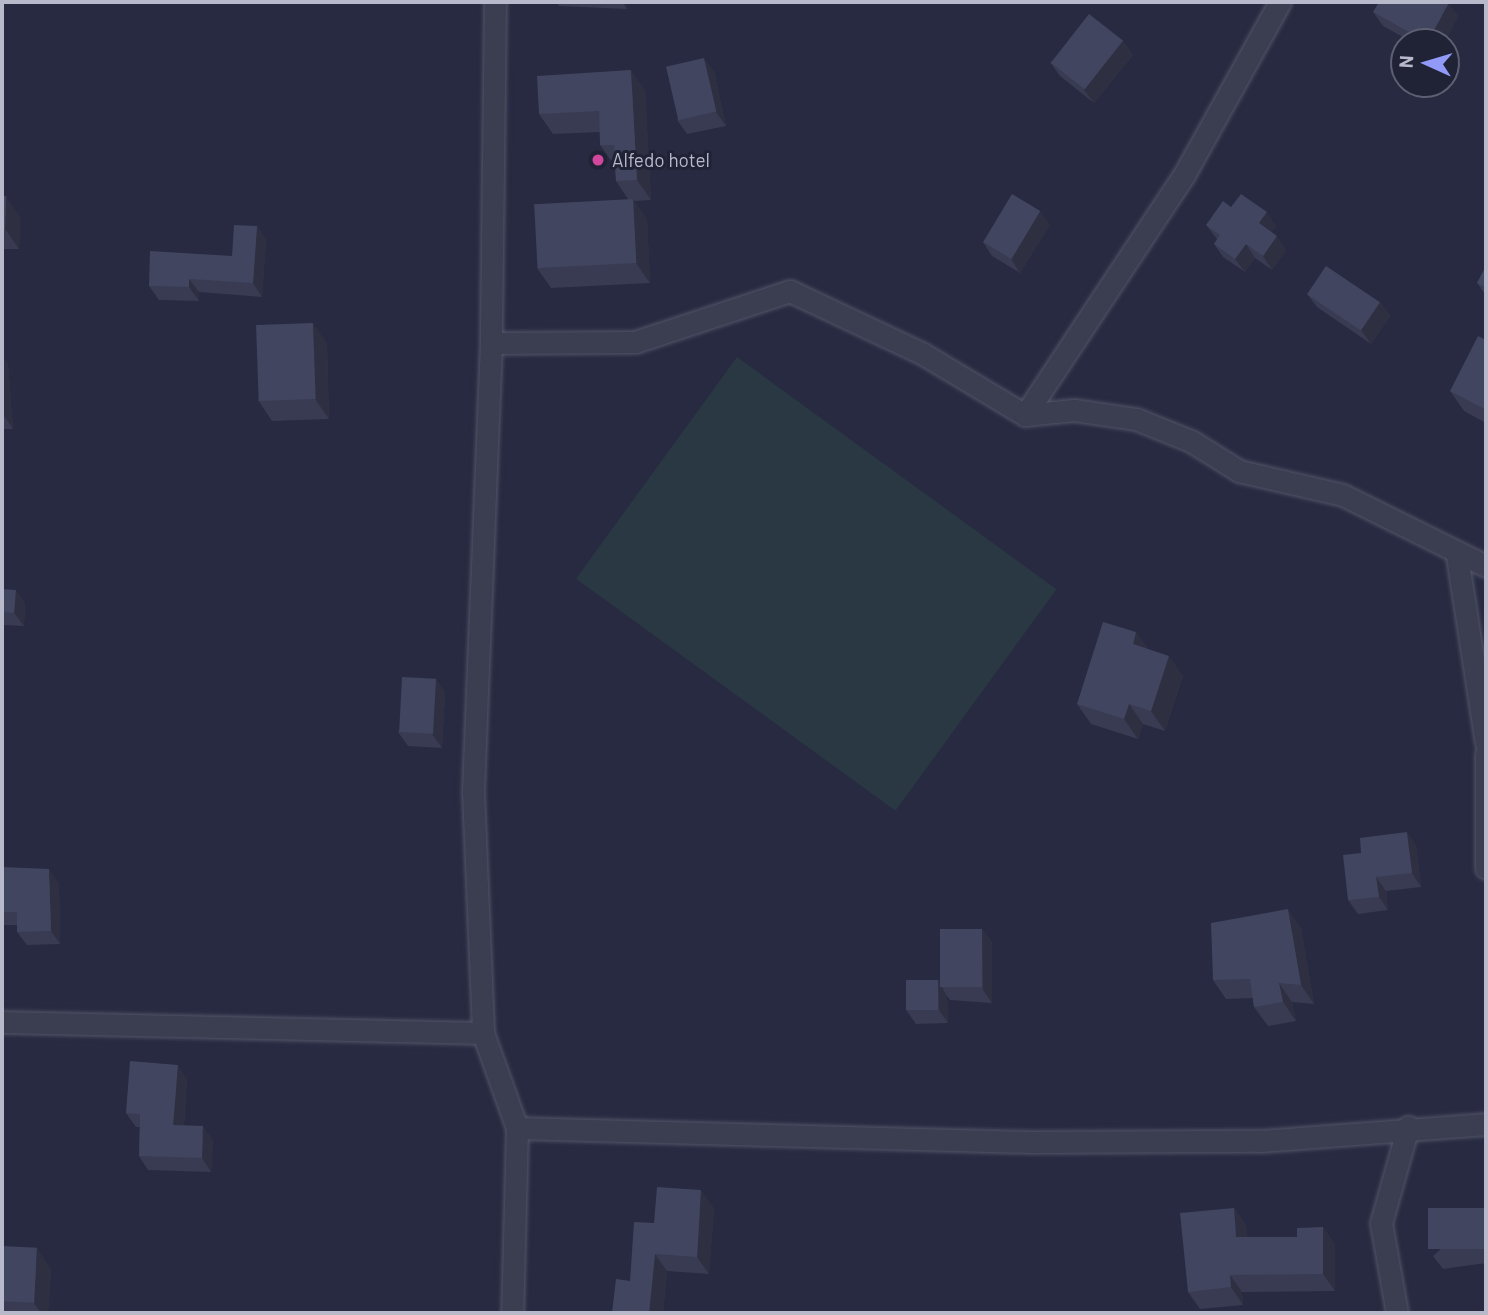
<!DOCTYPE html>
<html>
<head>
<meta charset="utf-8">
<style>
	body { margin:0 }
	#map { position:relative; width:1488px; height:1315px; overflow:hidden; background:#272a41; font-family:Barlow,sans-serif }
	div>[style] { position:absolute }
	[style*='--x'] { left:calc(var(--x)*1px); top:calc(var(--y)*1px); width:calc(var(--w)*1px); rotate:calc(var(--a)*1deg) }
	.green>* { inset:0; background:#293842; transform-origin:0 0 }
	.roads { filter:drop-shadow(0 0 2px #535568) drop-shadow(0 0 2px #535568) }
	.street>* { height:21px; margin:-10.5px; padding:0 10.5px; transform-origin:10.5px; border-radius:10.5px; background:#3b3e51 }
	.wall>* { inset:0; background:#383b52 }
	.shaded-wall>* { inset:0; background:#2e3042 }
	.building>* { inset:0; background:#41455f; transform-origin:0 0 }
	.dots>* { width:19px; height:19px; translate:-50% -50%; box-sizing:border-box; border:4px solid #202236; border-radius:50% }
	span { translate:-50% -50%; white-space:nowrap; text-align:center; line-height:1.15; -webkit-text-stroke:6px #202236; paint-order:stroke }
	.poi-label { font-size:19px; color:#b8bacb }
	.left { translate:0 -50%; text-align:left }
	.frame { position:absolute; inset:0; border:4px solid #b8bacb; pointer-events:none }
	.north { position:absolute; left:1390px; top:28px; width:70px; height:70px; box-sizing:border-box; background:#202236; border:2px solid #5d5f72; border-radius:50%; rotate:274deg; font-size:19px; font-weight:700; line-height:28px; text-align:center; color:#b8bacb }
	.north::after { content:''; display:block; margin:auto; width:24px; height:32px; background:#919bf7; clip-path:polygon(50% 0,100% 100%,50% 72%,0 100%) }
</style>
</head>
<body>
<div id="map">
	<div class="green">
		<i style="left:737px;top:357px;width:395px;height:274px;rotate:36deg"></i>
	</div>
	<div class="roads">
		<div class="street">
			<i style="--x:495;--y:2;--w:341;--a:90.7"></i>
			<i style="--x:491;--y:343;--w:448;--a:92.3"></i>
			<i style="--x:473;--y:791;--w:242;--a:87.6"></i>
			<i style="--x:483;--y:1033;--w:101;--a:70.3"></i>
			<i style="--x:517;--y:1128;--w:185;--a:91.5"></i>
			<i style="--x:491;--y:343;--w:144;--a:-0.4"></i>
			<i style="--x:635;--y:342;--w:163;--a:-18.2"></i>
			<i style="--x:790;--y:291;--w:147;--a:25.3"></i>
			<i style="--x:923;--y:354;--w:119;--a:30.9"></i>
			<i style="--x:1025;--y:415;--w:288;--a:-56.5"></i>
			<i style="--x:1184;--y:175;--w:198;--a:-61"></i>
			<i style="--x:1025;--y:415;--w:49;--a:-5.8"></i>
			<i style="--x:1074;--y:410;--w:63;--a:8.3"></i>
			<i style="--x:1136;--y:419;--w:59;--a:21.8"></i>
			<i style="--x:1191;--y:441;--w:57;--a:32"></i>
			<i style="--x:1239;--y:471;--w:107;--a:13"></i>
			<i style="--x:1343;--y:495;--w:160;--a:26.4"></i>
			<i style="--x:1457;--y:556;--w:189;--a:81.2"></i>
			<i style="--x:1486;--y:754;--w:114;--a:90"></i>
			<i style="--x:2;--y:1022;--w:481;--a:1.3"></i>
			<i style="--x:517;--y:1128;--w:515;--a:1.56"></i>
			<i style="--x:1032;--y:1142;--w:229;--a:-0.3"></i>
			<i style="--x:1261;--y:1141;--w:226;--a:-4.3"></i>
			<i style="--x:1397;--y:1313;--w:91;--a:-100.1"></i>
			<i style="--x:1381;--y:1223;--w:100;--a:-74.3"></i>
		</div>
	</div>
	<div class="wall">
		<i style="clip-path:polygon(556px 2px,627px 2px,627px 9px,559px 6px)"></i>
		<i style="clip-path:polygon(1373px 12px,1458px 16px,1445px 42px,1412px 42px,1383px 26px)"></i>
		<i style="clip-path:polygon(1123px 41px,1133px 55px,1094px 103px,1060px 76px,1050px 62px)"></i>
		<i style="clip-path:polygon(714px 71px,726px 126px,687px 134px,677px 120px)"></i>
		<i style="clip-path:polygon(645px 90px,651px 200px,634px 201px,647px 219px,650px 283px,551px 288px,537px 268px,628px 199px,616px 181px,615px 166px,600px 145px,600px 132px,553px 134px,539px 114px)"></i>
		<i style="clip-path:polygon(2px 196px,20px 217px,19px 249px,2px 249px)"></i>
		<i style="clip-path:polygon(1231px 207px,1276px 226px,1271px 232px,1286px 250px,1272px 270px,1255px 258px,1245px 272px,1223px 257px,1214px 244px,1217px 239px,1206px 225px)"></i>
		<i style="clip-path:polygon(1050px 225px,1020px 273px,992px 256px,983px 242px)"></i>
		<i style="clip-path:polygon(257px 226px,266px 240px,262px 297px,199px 292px,199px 301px,159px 300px,149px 286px,232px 256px)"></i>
		<i style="clip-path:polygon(1486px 266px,1486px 296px,1477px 283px)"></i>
		<i style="clip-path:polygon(1307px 294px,1380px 302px,1390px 316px,1371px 344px,1317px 307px)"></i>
		<i style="clip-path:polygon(1486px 340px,1486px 423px,1464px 411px,1450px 391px)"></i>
		<i style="clip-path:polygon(327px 343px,329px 419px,272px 421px,258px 400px)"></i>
		<i style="clip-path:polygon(2px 355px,8px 364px,13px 429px,2px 429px)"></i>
		<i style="clip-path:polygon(2px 569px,4px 573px,3px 589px,25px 603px,24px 626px,2px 625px)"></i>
		<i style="clip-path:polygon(1136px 632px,1148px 649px,1183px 676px,1165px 731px,1143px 724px,1138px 739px,1091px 724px,1077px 704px)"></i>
		<i style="clip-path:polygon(436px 679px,445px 693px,442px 748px,408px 746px,398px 732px)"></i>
		<i style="clip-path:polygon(1416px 845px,1421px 887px,1386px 891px,1388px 910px,1358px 914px,1348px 900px)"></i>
		<i style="clip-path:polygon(2px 867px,59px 883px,60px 944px,27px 945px,17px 932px,17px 925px,2px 925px)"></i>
		<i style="clip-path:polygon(1301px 928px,1314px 1004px,1292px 1002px,1296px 1021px,1268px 1026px,1254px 1007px,1253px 998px,1226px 999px,1213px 980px)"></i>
		<i style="clip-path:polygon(982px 929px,992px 942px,992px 1003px,950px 1000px,947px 996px,948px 1023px,916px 1024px,906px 1010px,938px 980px,941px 984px)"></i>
		<i style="clip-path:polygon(187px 1079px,184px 1125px,213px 1140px,211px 1172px,148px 1170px,139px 1156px,140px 1127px,136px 1127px,126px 1113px)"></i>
		<i style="clip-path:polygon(714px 1208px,709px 1274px,667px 1271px,663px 1313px,612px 1313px,630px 1281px,654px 1223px)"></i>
		<i style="clip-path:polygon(1234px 1208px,1246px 1225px,1247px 1237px,1297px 1237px,1323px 1227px,1335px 1245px,1335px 1291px,1242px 1292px,1243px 1305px,1200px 1309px,1188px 1292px)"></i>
		<i style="clip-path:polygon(1486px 1208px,1486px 1263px,1443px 1269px,1433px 1256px)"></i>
		<i style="clip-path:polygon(2px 1246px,51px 1269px,48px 1313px,2px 1313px)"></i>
	</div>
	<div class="shaded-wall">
		<i style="clip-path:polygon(622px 2px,627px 2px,627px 9px)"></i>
		<i style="clip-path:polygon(1449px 3px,1458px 16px,1445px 42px,1428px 42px)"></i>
		<i style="clip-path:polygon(1123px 41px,1133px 55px,1094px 103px,1084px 90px)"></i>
		<i style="clip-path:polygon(704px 58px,714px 71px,726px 126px,716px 112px)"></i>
		<i style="clip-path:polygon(631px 70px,645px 90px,651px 200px,637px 180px)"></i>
		<i style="clip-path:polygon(6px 196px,20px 217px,19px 249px,5px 229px)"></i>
		<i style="clip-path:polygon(633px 199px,647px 219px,650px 283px,636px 263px)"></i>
		<i style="clip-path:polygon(1040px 211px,1050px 225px,1020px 273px,1011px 259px)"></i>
		<i style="clip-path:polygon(1267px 212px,1276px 226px,1268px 236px,1259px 223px)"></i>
		<i style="clip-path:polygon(257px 226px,266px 240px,262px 297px,253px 283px)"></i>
		<i style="clip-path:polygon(1277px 236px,1286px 250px,1272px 270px,1263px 256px)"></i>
		<i style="clip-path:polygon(1246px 244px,1255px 258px,1245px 272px,1235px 259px)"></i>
		<i style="clip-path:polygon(189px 279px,199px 292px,199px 301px,189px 287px)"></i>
		<i style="clip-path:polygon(1380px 302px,1390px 316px,1371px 344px,1361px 330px)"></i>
		<i style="clip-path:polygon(313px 323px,327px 343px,329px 419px,315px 399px)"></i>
		<i style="clip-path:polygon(2px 355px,8px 364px,13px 429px,2px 413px)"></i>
		<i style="clip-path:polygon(2px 569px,4px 573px,3px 602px,2px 601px)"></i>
		<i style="clip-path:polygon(16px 590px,25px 603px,24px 626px,14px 613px)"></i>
		<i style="clip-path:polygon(1136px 632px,1150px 652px,1133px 644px)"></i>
		<i style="clip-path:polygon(1169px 656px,1183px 676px,1165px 731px,1151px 711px)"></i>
		<i style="clip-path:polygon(436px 679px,445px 693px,442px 748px,432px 734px)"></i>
		<i style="clip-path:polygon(1129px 704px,1143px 724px,1138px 739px,1124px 719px)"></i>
		<i style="clip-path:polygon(1407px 832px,1416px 845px,1421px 887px,1412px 873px)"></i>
		<i style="clip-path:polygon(49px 869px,59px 883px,60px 944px,51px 931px)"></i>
		<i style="clip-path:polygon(1376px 877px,1386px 891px,1388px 910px,1379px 897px)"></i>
		<i style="clip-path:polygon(1288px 909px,1301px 928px,1314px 1004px,1301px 985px)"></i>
		<i style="clip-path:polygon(982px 929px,992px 942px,992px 1003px,983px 990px)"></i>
		<i style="clip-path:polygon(938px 980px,947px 996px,948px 1023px,939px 1010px)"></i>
		<i style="clip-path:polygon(1279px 983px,1292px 1002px,1296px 1021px,1283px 1002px)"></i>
		<i style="clip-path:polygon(178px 1065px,187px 1079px,183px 1139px,173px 1125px)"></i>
		<i style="clip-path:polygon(203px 1126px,213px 1140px,211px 1172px,202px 1158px)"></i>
		<i style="clip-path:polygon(701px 1190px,714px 1208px,709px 1274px,697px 1257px)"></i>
		<i style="clip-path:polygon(1234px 1208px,1246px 1225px,1249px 1255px,1236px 1237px)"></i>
		<i style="clip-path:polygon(1323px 1227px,1335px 1245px,1335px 1291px,1323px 1274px)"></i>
		<i style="clip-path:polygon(37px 1248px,51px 1269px,48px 1313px,41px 1313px,34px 1303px)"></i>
		<i style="clip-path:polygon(655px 1254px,667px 1271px,663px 1313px,649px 1313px)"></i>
		<i style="clip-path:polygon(1230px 1275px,1242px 1292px,1243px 1305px,1231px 1287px)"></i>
	</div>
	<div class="building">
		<i style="clip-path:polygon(1379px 2px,1447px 2px,1449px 3px,1427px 42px,1373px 12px)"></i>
		<i style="left:1089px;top:14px;width:43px;height:62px;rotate:38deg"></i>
		<i style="left:704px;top:58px;width:55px;height:39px;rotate:77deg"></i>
		<i style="clip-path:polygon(631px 70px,637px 180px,616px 181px,614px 145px,600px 145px,599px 111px,539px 114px,537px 76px)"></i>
		<i style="left:1012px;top:194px;width:33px;height:56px;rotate:31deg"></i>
		<i style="clip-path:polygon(1241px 194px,1267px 212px,1259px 223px,1277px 236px,1263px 256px,1246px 244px,1235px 259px,1214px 244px,1220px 235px,1206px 225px,1223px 201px,1231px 207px)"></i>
		<i style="clip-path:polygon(2px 196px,6px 196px,5px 229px,2px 229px)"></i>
		<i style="left:633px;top:199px;width:64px;height:99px;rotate:87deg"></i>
		<i style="clip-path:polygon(234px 225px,257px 226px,253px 283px,189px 279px,189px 287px,149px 286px,150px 251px,232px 256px)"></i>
		<i style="left:1326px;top:266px;width:65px;height:34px;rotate:34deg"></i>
		<i style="clip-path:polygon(1486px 266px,1486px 288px,1477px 283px)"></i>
		<i style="left:313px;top:323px;width:76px;height:57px;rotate:88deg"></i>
		<i style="clip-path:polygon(1478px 336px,1486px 340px,1486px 410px,1450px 391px)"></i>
		<i style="clip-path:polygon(2px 589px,16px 590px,14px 613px,2px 612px)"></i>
		<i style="clip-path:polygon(1103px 622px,1136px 632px,1133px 644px,1169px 656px,1151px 711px,1129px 704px,1124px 719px,1077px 704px)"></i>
		<i style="left:402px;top:677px;width:34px;height:55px;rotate:3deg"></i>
		<i style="clip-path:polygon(1407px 832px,1412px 873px,1376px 877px,1379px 897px,1348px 900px,1343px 855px,1361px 853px,1360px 838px)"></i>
		<i style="clip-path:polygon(2px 867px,49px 869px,51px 931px,17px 932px,17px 912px,2px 912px)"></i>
		<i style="clip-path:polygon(1288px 909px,1301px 985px,1279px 983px,1283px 1002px,1254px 1007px,1250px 979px,1213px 980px,1211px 923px)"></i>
		<i style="left:940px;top:929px;width:42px;height:58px"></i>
		<i style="left:906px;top:980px;width:32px;height:30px"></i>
		<i style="clip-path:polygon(130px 1061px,178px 1065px,173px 1125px,203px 1126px,202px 1158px,139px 1156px,140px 1114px,126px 1113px)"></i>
		<i style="clip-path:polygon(657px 1187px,701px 1190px,697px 1257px,655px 1254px,649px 1313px,612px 1313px,616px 1279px,630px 1281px,634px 1222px,654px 1223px)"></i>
		<i style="clip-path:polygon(1234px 1208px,1236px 1237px,1297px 1237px,1297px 1228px,1323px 1227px,1323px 1274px,1230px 1275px,1231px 1287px,1188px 1292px,1180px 1213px)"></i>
		<i style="left:1486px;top:1208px;width:41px;height:58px;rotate:90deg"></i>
		<i style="left:2px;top:1246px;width:35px;height:55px;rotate:3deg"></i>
	</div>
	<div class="dots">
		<i style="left:598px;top:160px;background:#d1479c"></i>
	</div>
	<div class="poi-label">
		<span class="left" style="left:612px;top:160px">Alfedo hotel</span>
	</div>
	<div class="frame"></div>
	<div class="north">N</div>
</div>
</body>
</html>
